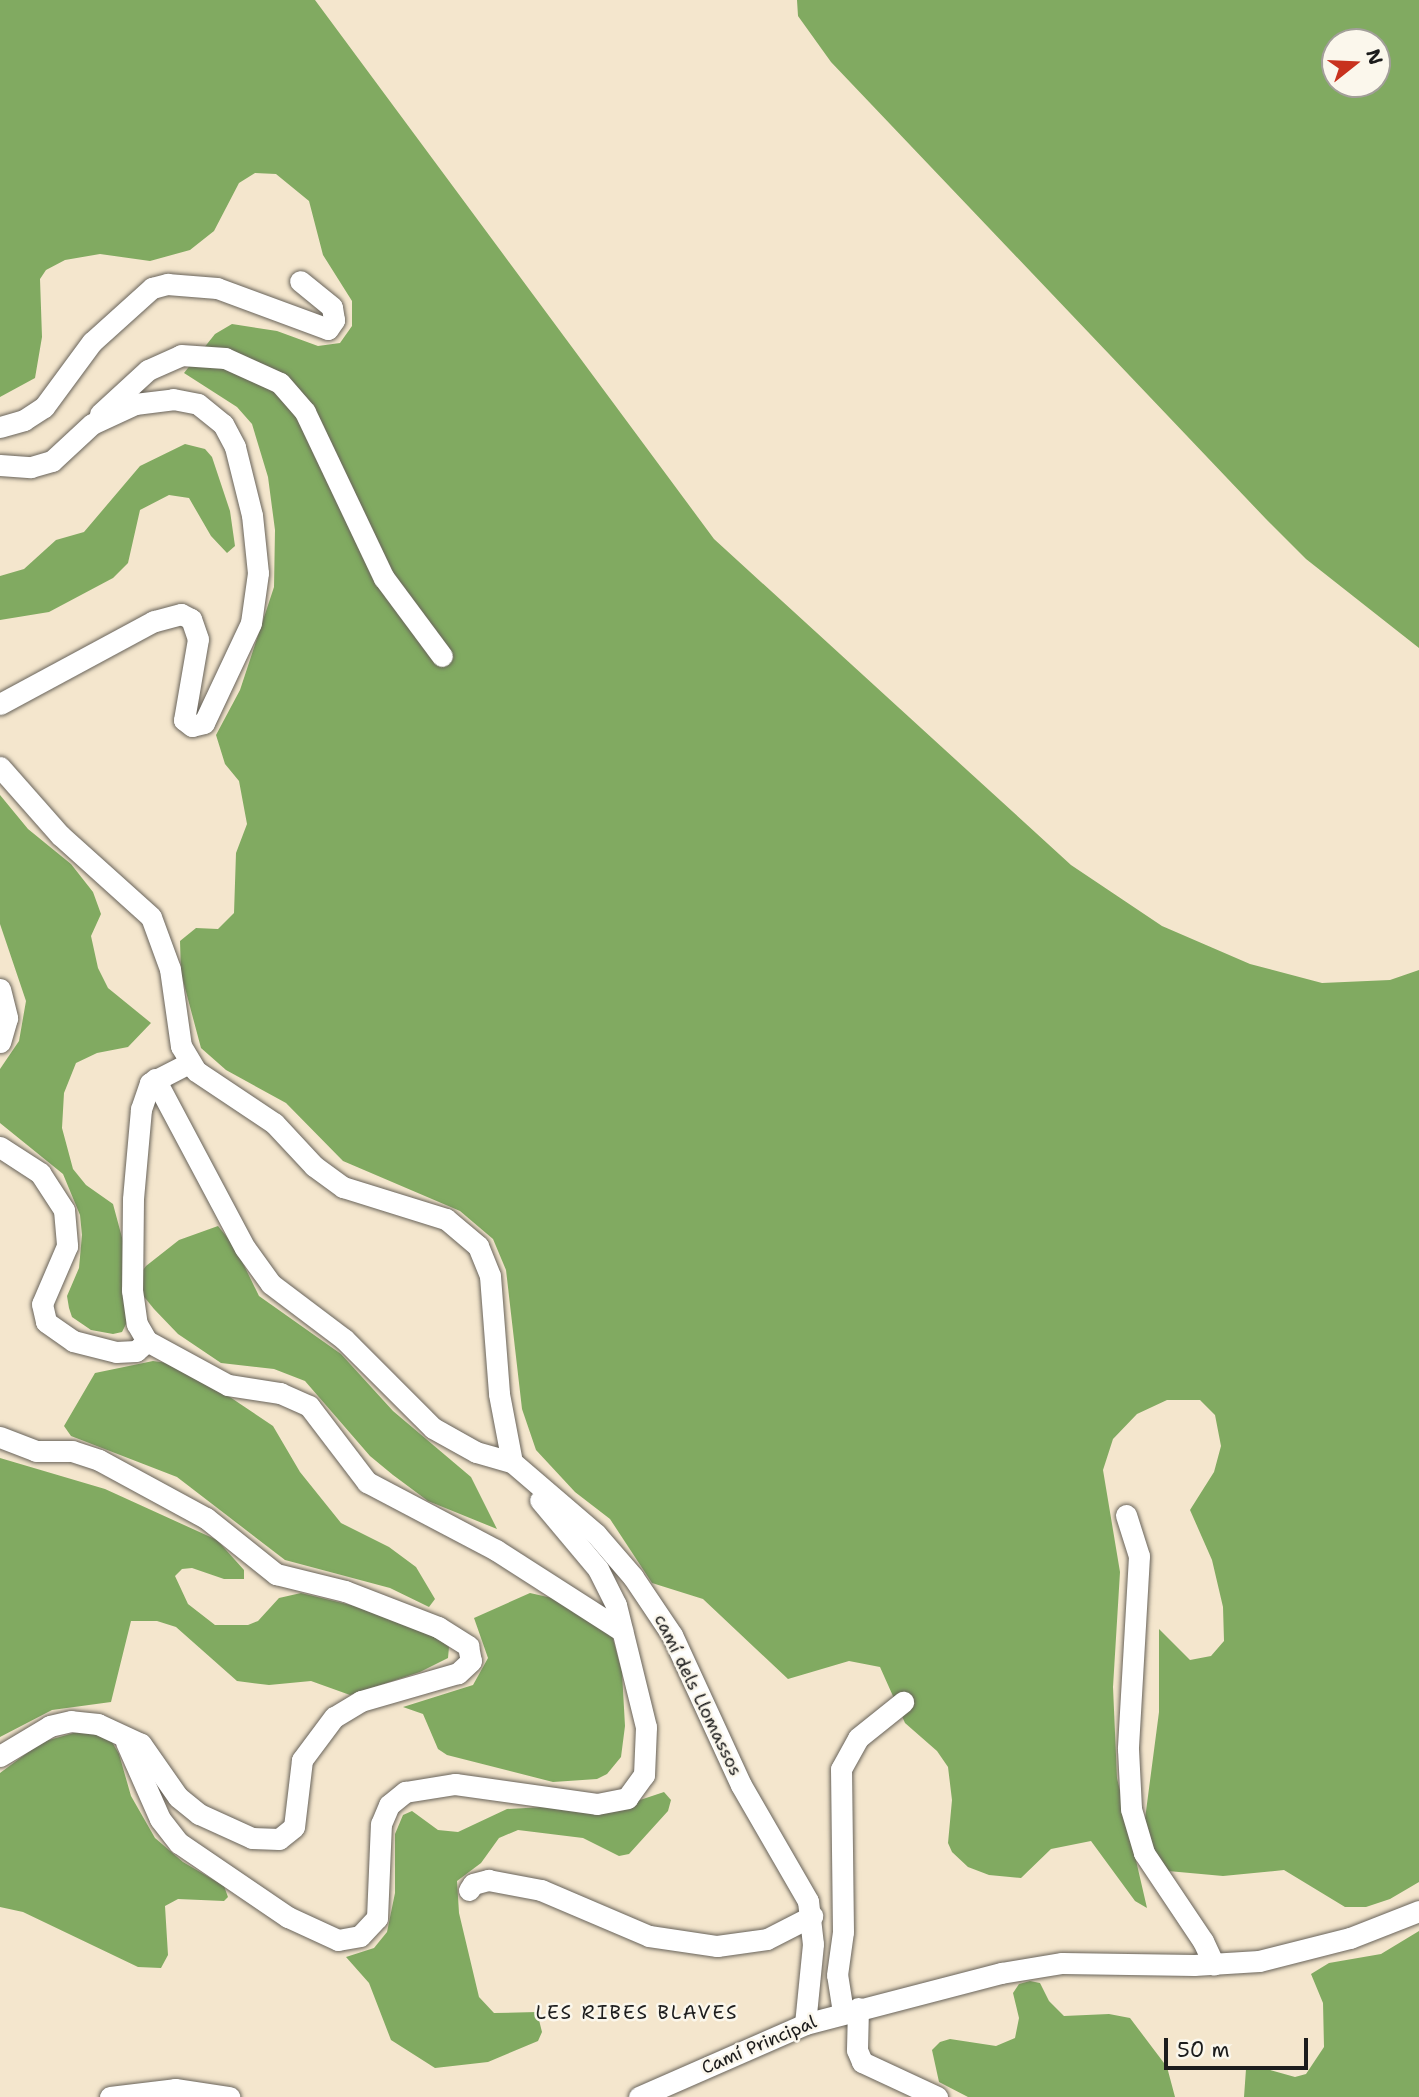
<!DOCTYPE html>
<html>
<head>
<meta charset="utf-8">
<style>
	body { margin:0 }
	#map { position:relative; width:1419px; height:2097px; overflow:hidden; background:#f4e6cd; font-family:"Shantell Sans",sans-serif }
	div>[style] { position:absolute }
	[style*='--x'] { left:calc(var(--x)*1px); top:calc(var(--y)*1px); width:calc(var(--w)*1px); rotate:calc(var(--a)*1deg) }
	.forest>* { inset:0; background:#81aa61 }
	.roads { filter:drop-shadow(0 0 2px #68635a) drop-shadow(0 0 2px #68635a) }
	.minor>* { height:21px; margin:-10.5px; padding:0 10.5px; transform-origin:10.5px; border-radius:10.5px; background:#fff }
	span { translate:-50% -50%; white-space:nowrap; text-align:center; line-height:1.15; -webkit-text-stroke:5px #fbf7ec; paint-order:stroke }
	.street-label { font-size:18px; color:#1c1c1c }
	.neighbourhood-label { font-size:19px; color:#1c1c1c; letter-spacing:2px }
	.north { position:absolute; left:1321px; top:28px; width:70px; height:70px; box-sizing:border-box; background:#fbf7ec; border:2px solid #a29f99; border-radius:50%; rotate:72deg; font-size:19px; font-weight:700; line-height:28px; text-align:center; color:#1c1c1c }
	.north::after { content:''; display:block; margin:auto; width:24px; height:32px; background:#c8321e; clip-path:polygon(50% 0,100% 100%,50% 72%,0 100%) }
	.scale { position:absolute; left:1164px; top:2038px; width:144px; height:32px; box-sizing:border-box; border:4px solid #1c1c1c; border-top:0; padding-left:9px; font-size:21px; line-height:24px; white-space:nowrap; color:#1c1c1c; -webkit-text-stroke:5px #fbf7ec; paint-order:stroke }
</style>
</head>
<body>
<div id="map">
	<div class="forest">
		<i style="clip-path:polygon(0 0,315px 0,714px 539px,1071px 865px,1162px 926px,1250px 964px,1322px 983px,1390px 980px,1419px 970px,1419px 1882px,1390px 1899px,1366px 1907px,1345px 1907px,1284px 1870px,1223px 1876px,1168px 1871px,1154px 1850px,1145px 1819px,1159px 1712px,1159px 1629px,1190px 1660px,1211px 1656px,1224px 1641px,1223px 1607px,1212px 1560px,1190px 1510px,1214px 1472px,1221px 1446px,1215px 1415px,1200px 1400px,1167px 1400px,1137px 1414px,1113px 1439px,1103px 1470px,1120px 1572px,1113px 1687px,1117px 1778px,1147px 1908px,1135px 1901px,1091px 1841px,1051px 1849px,1021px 1878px,989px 1875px,968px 1867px,952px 1852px,948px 1843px,952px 1800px,948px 1767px,937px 1751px,905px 1723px,880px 1667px,849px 1661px,788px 1679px,703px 1599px,652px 1583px,610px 1519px,575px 1492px,536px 1450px,522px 1409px,506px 1270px,493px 1239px,460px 1211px,343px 1161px,286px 1103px,226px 1070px,201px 1048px,181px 973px,180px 941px,196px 928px,218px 929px,234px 913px,236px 853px,247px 824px,239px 781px,225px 764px,216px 735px,240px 690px,274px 587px,275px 530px,268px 477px,252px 424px,237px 407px,184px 373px,215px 334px,232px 324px,277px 331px,318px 346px,340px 343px,352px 326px,352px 301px,323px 255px,309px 201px,276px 174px,255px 173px,239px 183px,214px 231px,190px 250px,150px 261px,100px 254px,65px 260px,46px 270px,40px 279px,42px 337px,35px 378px,0 397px)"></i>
		<i style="clip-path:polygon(evenodd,797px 0,1419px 0,1419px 648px,1306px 559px,1266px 519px,831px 62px,798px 16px,797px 0,1335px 42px,1377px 42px,1377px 84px,1335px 84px,1335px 42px)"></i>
		<i style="clip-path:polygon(185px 444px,205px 449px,212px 457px,230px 511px,235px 546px,227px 553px,211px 536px,189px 498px,169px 495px,140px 510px,128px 563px,113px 578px,49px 612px,0 620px,0 576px,24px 569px,56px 540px,84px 532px,140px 466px)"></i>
		<i style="clip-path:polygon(0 795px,28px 829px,71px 864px,93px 892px,101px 914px,91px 936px,98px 968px,108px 988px,151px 1023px,128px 1047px,97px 1053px,76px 1063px,64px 1093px,62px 1128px,73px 1169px,86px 1185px,113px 1204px,124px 1245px,127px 1322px,122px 1332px,113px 1334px,91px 1330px,72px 1317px,69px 1308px,67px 1296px,79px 1268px,82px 1235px,80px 1215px,63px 1174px,0 1123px,0 1069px,19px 1041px,26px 1001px,0 924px)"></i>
		<i style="clip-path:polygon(218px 1226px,235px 1247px,259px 1296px,341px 1354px,393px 1411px,471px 1477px,497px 1529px,428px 1501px,393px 1475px,370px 1456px,305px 1381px,274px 1369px,221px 1363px,178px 1334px,154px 1309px,141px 1293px,140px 1274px,146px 1266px,179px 1240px)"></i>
		<i style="clip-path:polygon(153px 1361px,182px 1365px,273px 1426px,300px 1472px,341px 1523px,389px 1547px,416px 1567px,435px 1599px,429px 1607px,390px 1588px,285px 1560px,177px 1477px,71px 1436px,64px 1426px,95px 1373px)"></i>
		<i style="clip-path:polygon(0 1458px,105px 1489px,217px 1540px,244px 1570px,244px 1579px,224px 1579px,192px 1568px,182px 1569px,175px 1576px,188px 1604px,215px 1625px,248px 1625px,258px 1621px,279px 1598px,301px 1593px,396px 1616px,442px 1641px,449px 1647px,448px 1658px,420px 1672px,350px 1695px,311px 1681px,269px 1685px,237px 1681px,176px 1627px,157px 1621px,131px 1621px,111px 1702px,52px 1710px,0 1737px)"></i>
		<i style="clip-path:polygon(530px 1593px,552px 1598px,612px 1635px,622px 1672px,625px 1726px,621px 1757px,607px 1774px,597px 1779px,553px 1782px,447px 1755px,438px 1749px,423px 1714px,403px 1707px,473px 1685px,488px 1658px,474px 1618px)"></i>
		<i style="clip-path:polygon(77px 1732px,108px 1735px,119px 1754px,131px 1796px,155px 1838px,183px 1862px,224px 1886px,228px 1897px,224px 1901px,178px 1899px,165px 1906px,168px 1955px,161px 1968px,138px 1967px,23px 1912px,0 1907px,0 1773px,42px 1742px)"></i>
		<i style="clip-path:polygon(664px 1792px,671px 1800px,668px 1811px,629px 1854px,619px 1856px,583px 1838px,518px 1830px,499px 1838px,481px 1863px,457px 1881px,459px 1913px,479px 1997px,494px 2013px,537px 2012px,542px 2032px,538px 2041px,488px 2062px,435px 2068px,391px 2040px,369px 1983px,346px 1957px,374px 1948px,387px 1932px,395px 1893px,395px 1834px,403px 1815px,412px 1811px,438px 1830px,458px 1832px,507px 1809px,634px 1802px)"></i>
		<i style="clip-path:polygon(1419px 1931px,1419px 2097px,1244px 2097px,1246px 2069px,1256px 2066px,1295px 2077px,1306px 2074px,1324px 2047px,1323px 2003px,1311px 1974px,1329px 1963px,1381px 1954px)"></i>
		<i style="clip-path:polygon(1030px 1981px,1040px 1983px,1049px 2001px,1064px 2016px,1109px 2014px,1130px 2018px,1167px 2067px,1175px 2097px,968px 2097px,939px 2082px,932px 2050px,940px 2042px,950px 2039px,996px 2046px,1015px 2038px,1019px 2018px,1013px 1993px,1019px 1984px)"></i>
	</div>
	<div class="roads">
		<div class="minor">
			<i style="--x:100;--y:414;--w:65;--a:-42.5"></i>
			<i style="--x:148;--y:370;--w:36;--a:-24"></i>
			<i style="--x:181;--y:355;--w:44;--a:3.9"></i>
			<i style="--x:225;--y:358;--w:60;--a:24.4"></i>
			<i style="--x:280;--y:383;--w:38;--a:49"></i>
			<i style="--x:305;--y:412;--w:184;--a:64.6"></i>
			<i style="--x:384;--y:578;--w:97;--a:53.4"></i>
			<i style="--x:0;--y:427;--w:25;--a:-16"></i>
			<i style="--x:24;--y:420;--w:24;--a:-33"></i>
			<i style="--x:44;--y:407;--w:81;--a:-53.6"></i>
			<i style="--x:92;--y:342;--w:81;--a:-42"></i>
			<i style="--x:152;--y:288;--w:16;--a:-15"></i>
			<i style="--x:167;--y:284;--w:50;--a:4.6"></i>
			<i style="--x:217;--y:288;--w:118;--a:20.3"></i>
			<i style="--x:328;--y:329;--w:11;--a:-56"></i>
			<i style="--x:334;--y:320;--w:13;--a:-99"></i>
			<i style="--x:332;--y:307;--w:41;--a:-140.9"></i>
			<i style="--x:0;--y:465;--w:31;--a:4"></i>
			<i style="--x:31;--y:467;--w:22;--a:-16"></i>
			<i style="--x:52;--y:461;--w:54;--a:-42.8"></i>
			<i style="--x:92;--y:424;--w:47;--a:-24.9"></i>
			<i style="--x:135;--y:404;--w:38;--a:-7"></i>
			<i style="--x:173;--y:399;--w:25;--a:11"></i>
			<i style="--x:198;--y:404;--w:32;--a:39"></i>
			<i style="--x:223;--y:424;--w:26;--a:62"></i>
			<i style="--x:235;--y:447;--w:70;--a:76"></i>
			<i style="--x:252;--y:515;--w:58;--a:84.1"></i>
			<i style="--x:258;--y:573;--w:50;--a:98"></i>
			<i style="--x:251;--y:623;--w:110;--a:115.2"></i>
			<i style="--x:204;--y:723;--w:12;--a:166"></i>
			<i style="--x:192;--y:726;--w:10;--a:-143"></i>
			<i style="--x:184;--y:720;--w:82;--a:-80.2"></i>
			<i style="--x:198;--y:639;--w:21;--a:-109"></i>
			<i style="--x:191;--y:619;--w:11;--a:-153"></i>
			<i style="--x:181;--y:614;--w:28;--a:165"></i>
			<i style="--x:154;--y:621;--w:175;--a:151.7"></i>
			<i style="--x:0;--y:767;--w:91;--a:48.6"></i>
			<i style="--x:60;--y:835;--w:122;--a:42"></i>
			<i style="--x:151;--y:917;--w:55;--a:69.9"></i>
			<i style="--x:170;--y:969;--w:78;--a:81.9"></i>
			<i style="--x:181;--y:1046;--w:29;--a:59"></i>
			<i style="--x:196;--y:1071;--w:94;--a:33.7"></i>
			<i style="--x:274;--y:1123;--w:59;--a:47.1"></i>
			<i style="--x:314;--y:1166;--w:36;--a:36"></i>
			<i style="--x:343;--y:1187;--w:108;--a:17.3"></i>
			<i style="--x:446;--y:1219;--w:42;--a:40.2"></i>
			<i style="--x:478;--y:1246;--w:32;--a:68"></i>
			<i style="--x:490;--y:1276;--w:118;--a:85.6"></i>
			<i style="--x:499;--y:1394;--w:69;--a:79.2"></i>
			<i style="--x:512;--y:1462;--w:111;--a:40.6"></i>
			<i style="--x:596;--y:1534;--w:57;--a:49.3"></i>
			<i style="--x:633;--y:1577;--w:70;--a:56.1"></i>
			<i style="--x:672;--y:1635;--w:165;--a:65.3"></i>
			<i style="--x:741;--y:1785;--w:134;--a:60"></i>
			<i style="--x:808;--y:1901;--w:43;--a:83.4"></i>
			<i style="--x:813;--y:1944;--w:80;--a:95.7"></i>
			<i style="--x:0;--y:989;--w:30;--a:76"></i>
			<i style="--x:7;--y:1018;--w:25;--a:106"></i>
			<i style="--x:189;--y:1063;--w:44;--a:152.9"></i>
			<i style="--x:150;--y:1083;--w:28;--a:109"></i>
			<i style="--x:141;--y:1109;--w:90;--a:95.1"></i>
			<i style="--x:133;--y:1199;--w:91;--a:90.6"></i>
			<i style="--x:132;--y:1290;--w:34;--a:82"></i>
			<i style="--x:137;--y:1324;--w:20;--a:60"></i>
			<i style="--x:147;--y:1341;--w:92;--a:28.5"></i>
			<i style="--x:228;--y:1385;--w:53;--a:8.7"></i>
			<i style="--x:280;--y:1393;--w:32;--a:24"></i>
			<i style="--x:309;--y:1406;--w:96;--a:52.7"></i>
			<i style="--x:367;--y:1482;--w:146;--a:27.8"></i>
			<i style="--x:496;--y:1550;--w:150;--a:32.7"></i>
			<i style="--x:155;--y:1079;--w:191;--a:62"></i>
			<i style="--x:245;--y:1248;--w:44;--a:54.2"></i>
			<i style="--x:271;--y:1284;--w:91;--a:37"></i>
			<i style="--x:344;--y:1339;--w:126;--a:45"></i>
			<i style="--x:433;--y:1428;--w:49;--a:29.2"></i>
			<i style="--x:476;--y:1452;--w:37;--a:16"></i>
			<i style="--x:0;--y:1147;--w:48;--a:33"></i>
			<i style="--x:40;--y:1173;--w:44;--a:57"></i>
			<i style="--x:64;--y:1210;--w:36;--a:85"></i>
			<i style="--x:67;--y:1246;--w:63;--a:113.3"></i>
			<i style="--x:42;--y:1304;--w:18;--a:77"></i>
			<i style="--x:46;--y:1322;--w:33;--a:35"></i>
			<i style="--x:73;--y:1341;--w:44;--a:14.3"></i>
			<i style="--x:116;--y:1352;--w:20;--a:-3"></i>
			<i style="--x:136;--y:1351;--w:15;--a:-42"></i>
			<i style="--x:0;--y:1437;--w:39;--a:21"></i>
			<i style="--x:36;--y:1451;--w:36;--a:0"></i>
			<i style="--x:72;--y:1451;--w:28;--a:18"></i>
			<i style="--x:99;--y:1460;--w:122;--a:28.5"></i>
			<i style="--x:206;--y:1518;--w:90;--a:38.7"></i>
			<i style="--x:276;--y:1574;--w:71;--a:13.8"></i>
			<i style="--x:345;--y:1591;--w:100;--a:21.2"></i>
			<i style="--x:438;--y:1627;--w:36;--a:32"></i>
			<i style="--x:468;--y:1646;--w:15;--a:79"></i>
			<i style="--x:471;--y:1661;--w:18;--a:137"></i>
			<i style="--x:458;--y:1673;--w:101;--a:163.9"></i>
			<i style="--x:361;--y:1701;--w:31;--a:149"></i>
			<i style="--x:334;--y:1717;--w:54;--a:126.7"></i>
			<i style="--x:302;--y:1760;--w:67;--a:96.8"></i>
			<i style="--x:294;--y:1827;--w:19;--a:141"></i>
			<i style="--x:279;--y:1839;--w:27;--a:-178"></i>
			<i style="--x:252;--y:1838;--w:58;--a:-155.6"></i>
			<i style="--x:199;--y:1814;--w:27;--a:-141"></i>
			<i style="--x:178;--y:1797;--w:65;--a:-124.9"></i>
			<i style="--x:141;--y:1744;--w:47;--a:-155.1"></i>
			<i style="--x:98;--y:1724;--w:27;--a:-174"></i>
			<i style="--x:71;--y:1721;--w:22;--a:167"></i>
			<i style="--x:50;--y:1726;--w:58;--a:149"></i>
			<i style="--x:1126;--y:1515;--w:43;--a:72.4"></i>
			<i style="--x:1139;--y:1556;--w:193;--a:93.3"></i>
			<i style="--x:1128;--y:1749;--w:60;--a:87.1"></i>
			<i style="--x:1131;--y:1809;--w:46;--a:73.5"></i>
			<i style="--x:1144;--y:1853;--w:106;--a:56.2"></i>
			<i style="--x:1203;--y:1941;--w:26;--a:65"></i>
			<i style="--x:126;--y:1742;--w:84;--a:66.2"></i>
			<i style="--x:160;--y:1819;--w:31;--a:52"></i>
			<i style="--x:179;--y:1843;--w:132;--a:34.2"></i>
			<i style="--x:288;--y:1917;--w:55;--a:24.7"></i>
			<i style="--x:338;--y:1940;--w:22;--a:-10"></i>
			<i style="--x:360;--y:1936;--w:25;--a:-47"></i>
			<i style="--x:377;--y:1918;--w:94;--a:-87.6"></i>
			<i style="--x:381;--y:1824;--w:21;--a:-67"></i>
			<i style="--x:389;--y:1805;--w:21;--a:-39"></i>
			<i style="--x:405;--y:1792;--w:51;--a:-9.1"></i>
			<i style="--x:455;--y:1784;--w:143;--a:8"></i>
			<i style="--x:597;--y:1804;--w:31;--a:-11"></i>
			<i style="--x:627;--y:1798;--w:29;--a:-54"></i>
			<i style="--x:644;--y:1775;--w:48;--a:-87.6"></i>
			<i style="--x:646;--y:1727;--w:126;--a:-103.8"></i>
			<i style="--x:616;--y:1605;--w:40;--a:-116.6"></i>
			<i style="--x:598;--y:1569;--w:90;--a:-130"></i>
			<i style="--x:469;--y:1890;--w:7;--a:-56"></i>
			<i style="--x:473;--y:1884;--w:16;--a:-15"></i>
			<i style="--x:488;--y:1880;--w:54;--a:10.7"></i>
			<i style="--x:541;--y:1890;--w:117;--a:23.1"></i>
			<i style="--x:649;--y:1936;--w:69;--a:8.4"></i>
			<i style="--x:717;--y:1946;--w:50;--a:-8"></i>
			<i style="--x:767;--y:1939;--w:51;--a:-27.1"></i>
			<i style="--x:858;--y:2008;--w:42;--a:91.4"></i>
			<i style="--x:857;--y:2050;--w:13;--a:67"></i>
			<i style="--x:862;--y:2062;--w:83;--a:25"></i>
			<i style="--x:843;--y:2012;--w:37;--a:-99"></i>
			<i style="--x:837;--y:1975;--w:43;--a:-82.1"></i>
			<i style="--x:843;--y:1932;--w:163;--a:-90.7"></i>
			<i style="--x:841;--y:1769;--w:35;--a:-61"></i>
			<i style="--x:858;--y:1738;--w:58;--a:-38.7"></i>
			<i style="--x:110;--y:2097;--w:65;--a:-7"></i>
			<i style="--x:175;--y:2089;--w:55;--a:8.4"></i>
			<i style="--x:639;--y:2097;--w:181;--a:-23.7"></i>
			<i style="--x:805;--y:2024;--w:203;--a:-14.6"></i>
			<i style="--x:1001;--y:1973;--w:62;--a:-9.3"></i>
			<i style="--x:1062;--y:1963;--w:132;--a:0.9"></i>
			<i style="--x:1194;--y:1965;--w:65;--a:-3.5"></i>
			<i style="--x:1259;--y:1961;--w:94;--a:-14.2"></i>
			<i style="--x:1350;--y:1938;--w:74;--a:-21.4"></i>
		</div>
	</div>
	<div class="street-label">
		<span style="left:698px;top:1695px;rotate:64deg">camí dels Llomassos</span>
		<span style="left:759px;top:2045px;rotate:-23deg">Camí Principal</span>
	</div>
	<div class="neighbourhood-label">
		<span style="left:637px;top:2013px">LES RIBES BLAVES</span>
	</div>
	<div class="north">N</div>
	<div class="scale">50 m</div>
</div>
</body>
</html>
